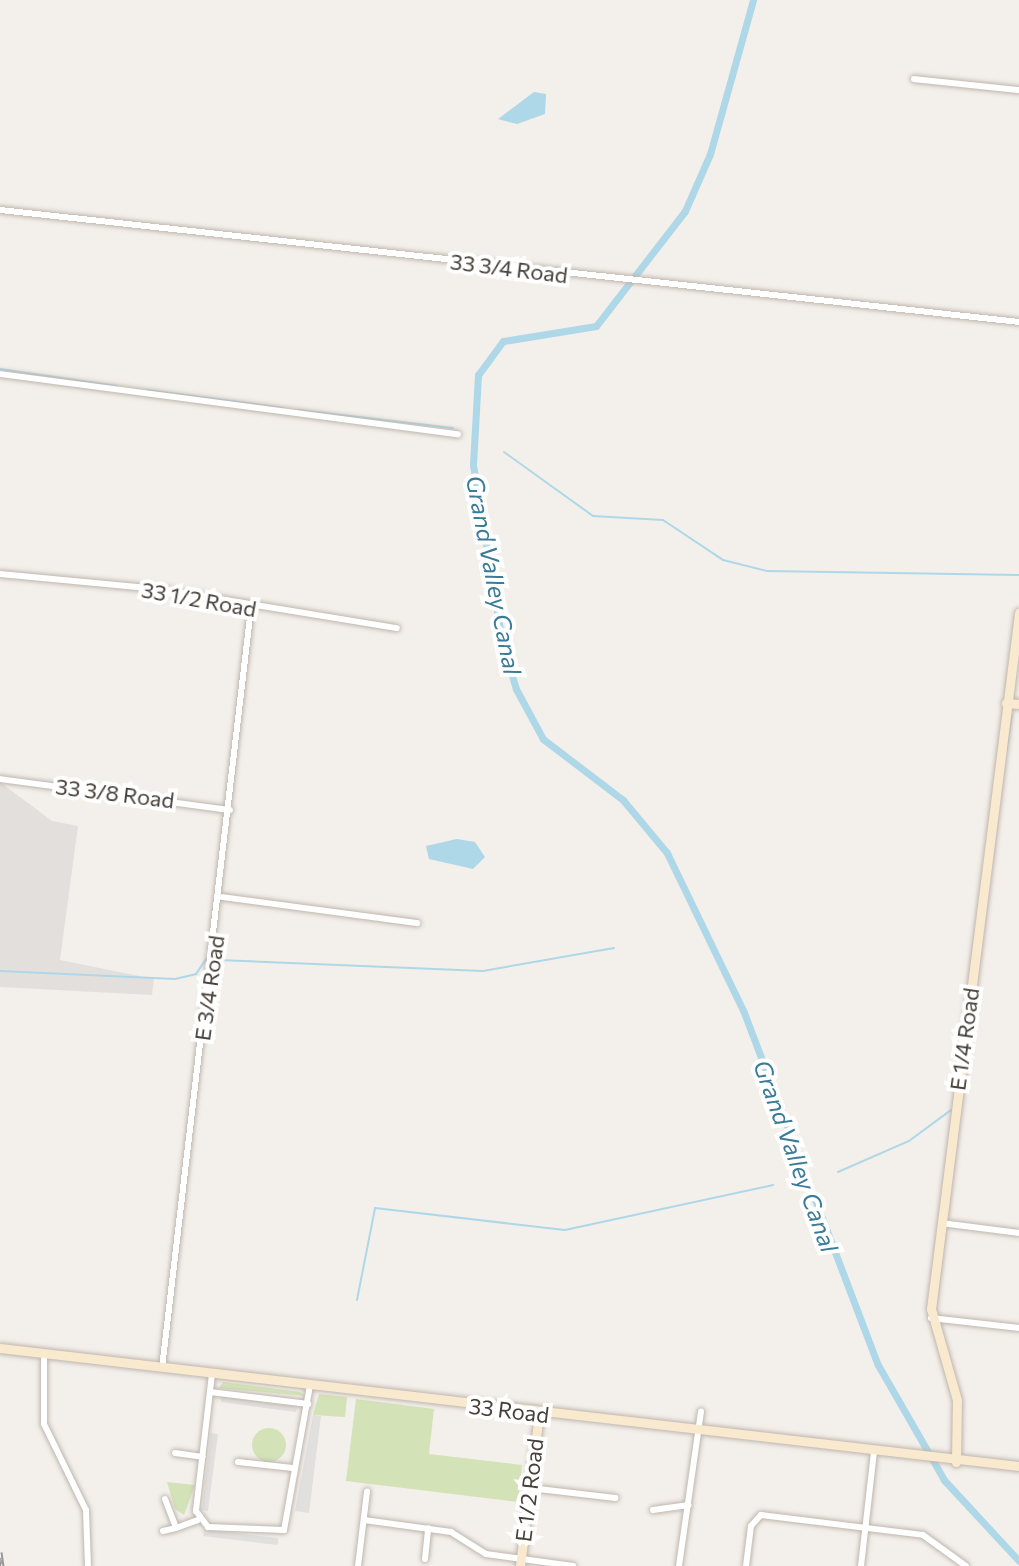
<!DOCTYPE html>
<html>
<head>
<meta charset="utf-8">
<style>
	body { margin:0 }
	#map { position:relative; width:1019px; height:1566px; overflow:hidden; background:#f3efea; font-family:Commissioner,sans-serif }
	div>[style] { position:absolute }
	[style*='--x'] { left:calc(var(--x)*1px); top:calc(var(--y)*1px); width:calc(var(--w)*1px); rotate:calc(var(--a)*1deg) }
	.industrial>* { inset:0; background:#e3dfdc }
	.green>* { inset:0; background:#d4e2b8 }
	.round { border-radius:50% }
	.parking>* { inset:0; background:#e2e0de; transform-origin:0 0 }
	.water>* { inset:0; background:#aed7e8 }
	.stream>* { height:2px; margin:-1px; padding:0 1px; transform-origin:1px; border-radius:1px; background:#aed7e8 }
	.canal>* { height:7px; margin:-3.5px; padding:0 3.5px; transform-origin:3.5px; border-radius:3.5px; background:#aed7e8 }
	.roads { filter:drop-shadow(0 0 2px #beb6ae) drop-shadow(0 0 2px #beb6ae) }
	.street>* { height:6px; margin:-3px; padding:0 3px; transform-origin:3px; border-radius:3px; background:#fff }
	.secondary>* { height:9px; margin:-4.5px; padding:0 4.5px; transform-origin:4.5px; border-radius:4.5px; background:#f9eacf }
	.rail>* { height:5px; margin-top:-2.5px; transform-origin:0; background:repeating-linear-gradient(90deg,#fff 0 6px,#989898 0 12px); box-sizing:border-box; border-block:2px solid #989898 }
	span { translate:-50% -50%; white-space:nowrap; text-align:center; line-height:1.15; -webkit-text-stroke:8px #fff; paint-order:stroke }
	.street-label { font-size:22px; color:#464039 }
	.water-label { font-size:24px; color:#3a7b97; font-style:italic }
</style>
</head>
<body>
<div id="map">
	<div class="industrial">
		<i style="clip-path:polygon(0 782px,52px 821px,78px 826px,60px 960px,154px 979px,152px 995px,0 987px)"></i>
	</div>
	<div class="green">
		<i style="clip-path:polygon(223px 1382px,300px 1392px,305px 1396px,219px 1388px)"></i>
		<i style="clip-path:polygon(319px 1394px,347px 1397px,345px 1417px,313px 1415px)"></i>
		<i style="clip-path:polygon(356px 1399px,434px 1409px,429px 1454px,522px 1465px,518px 1502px,346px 1481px)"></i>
		<i class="round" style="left:252px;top:1428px;width:34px;height:34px"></i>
		<i style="clip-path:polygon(167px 1482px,195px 1485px,184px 1515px,175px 1509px)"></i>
	</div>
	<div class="parking">
		<i style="clip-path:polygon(221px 1396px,297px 1405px,296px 1412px,221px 1402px)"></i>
		<i style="clip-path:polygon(313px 1415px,321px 1416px,309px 1513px,295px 1511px)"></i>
		<i style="clip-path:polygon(211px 1433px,218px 1434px,208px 1511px,202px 1510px)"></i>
		<i style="left:204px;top:1529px;width:75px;height:7px;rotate:7deg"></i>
	</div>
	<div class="water">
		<i style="clip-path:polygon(534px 92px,546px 94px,545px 114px,517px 124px,498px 119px)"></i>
		<i style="clip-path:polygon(457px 839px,475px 842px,485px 857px,473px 869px,429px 859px,426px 846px)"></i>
	</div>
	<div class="stream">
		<i style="--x:0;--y:369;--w:118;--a:8.3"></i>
		<i style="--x:147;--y:390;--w:137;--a:7.5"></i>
		<i style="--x:298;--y:410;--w:156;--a:6.6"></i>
		<i style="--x:504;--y:452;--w:110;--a:35.7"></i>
		<i style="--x:593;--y:516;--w:70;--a:3.3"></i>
		<i style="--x:663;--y:520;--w:72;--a:33.7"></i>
		<i style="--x:723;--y:560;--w:45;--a:14"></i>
		<i style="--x:767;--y:571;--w:252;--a:0.9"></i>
		<i style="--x:1006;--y:752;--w:37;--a:-81"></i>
		<i style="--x:218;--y:960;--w:265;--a:2.4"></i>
		<i style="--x:483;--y:971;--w:133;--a:-10"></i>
		<i style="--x:0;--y:971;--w:175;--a:2.6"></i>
		<i style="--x:175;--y:979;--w:22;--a:-13"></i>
		<i style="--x:196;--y:974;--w:18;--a:-56"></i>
		<i style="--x:838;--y:1172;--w:77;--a:-23.6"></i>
		<i style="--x:909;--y:1141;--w:52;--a:-36.4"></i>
		<i style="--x:357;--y:1300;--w:94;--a:-78.9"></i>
		<i style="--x:375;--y:1208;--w:191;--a:6.6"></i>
		<i style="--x:565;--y:1230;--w:213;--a:-12.2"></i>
	</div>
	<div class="canal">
		<i style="--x:753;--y:0;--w:160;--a:105.6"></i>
		<i style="--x:710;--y:154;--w:62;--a:113.7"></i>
		<i style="--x:685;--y:211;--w:145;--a:127.7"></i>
		<i style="--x:596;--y:326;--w:94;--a:170.8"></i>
		<i style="--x:503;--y:341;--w:42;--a:126.3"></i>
		<i style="--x:478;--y:375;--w:90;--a:93.2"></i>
		<i style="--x:473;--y:465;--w:179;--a:80.7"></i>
		<i style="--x:502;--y:642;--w:49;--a:73.4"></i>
		<i style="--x:516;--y:689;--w:57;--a:61.6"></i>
		<i style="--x:543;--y:739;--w:101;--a:37.3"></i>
		<i style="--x:623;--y:800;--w:69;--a:50.3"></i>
		<i style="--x:667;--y:853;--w:174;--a:64.2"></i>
		<i style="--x:743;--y:1010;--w:380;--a:69.2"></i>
		<i style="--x:878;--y:1365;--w:133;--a:60.1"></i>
		<i style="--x:944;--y:1480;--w:110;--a:47.2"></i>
	</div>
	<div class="roads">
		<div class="street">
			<i style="--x:914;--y:79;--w:106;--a:6"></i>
			<i style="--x:0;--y:210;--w:1025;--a:6.27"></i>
			<i style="--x:0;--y:374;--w:462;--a:7.5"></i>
			<i style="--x:0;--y:574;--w:159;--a:5.4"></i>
			<i style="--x:158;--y:589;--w:242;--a:9.3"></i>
			<i style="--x:0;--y:779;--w:232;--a:7.7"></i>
			<i style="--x:222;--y:897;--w:197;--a:7.6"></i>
			<i style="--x:941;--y:1223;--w:79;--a:7.3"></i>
			<i style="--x:931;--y:1318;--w:89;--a:6.5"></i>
			<i style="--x:44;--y:1353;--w:71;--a:90"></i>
			<i style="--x:44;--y:1424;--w:96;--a:64"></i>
			<i style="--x:86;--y:1510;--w:56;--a:88"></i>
			<i style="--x:162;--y:1368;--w:765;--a:-83.32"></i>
			<i style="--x:212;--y:1374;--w:138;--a:96.7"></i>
			<i style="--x:196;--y:1511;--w:20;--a:53"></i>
			<i style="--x:208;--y:1527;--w:76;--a:2.3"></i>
			<i style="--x:284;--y:1530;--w:146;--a:-79.8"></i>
			<i style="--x:210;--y:1392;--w:99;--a:7"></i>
			<i style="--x:175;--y:1453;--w:28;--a:8"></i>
			<i style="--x:238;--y:1462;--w:55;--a:6.2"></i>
			<i style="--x:530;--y:1488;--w:86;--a:6.7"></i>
			<i style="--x:165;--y:1499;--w:31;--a:69"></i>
			<i style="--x:176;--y:1528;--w:23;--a:-20"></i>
			<i style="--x:653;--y:1510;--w:36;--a:-8"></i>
			<i style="--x:364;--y:1520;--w:88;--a:7.9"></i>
			<i style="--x:451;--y:1532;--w:41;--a:32.2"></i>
			<i style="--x:486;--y:1554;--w:88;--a:7.9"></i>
			<i style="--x:163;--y:1531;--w:13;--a:-13"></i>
			<i style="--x:425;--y:1559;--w:31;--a:-84"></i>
			<i style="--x:358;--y:1566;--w:75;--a:-83.1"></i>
			<i style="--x:679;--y:1566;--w:156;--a:-81.9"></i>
			<i style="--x:746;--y:1566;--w:40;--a:-82.9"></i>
			<i style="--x:751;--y:1526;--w:15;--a:-48"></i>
			<i style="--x:761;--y:1515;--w:163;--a:7"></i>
			<i style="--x:923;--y:1535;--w:53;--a:35.8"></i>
			<i style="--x:861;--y:1566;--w:115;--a:-83.5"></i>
		</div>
		<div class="secondary">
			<i style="--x:1006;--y:703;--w:13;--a:4"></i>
			<i style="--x:0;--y:1348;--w:1026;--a:6.61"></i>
			<i style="--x:956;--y:1462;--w:62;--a:-89.1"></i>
			<i style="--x:957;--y:1400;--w:95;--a:-105.9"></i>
			<i style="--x:931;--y:1309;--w:702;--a:-82.79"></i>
			<i style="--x:520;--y:1566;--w:154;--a:-82.9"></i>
		</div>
	</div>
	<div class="rail">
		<i style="--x:0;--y:1552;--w:14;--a:82"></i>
	</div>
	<div class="street-label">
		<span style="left:509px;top:268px;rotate:7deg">33 3/4 Road</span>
		<span style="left:199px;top:599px;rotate:10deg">33 1/2 Road</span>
		<span style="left:115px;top:793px;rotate:7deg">33 3/8 Road</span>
		<span style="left:209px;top:988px;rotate:-82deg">E 3/4 Road</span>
		<span style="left:964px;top:1039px;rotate:-82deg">E 1/4 Road</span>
		<span style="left:509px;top:1410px;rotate:7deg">33 Road</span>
		<span style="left:529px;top:1490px;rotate:-83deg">E 1/2 Road</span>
	</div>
	<div class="water-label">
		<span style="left:494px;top:575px;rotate:79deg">Grand Valley Canal</span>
		<span style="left:796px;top:1156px;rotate:70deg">Grand Valley Canal</span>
	</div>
</div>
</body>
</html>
